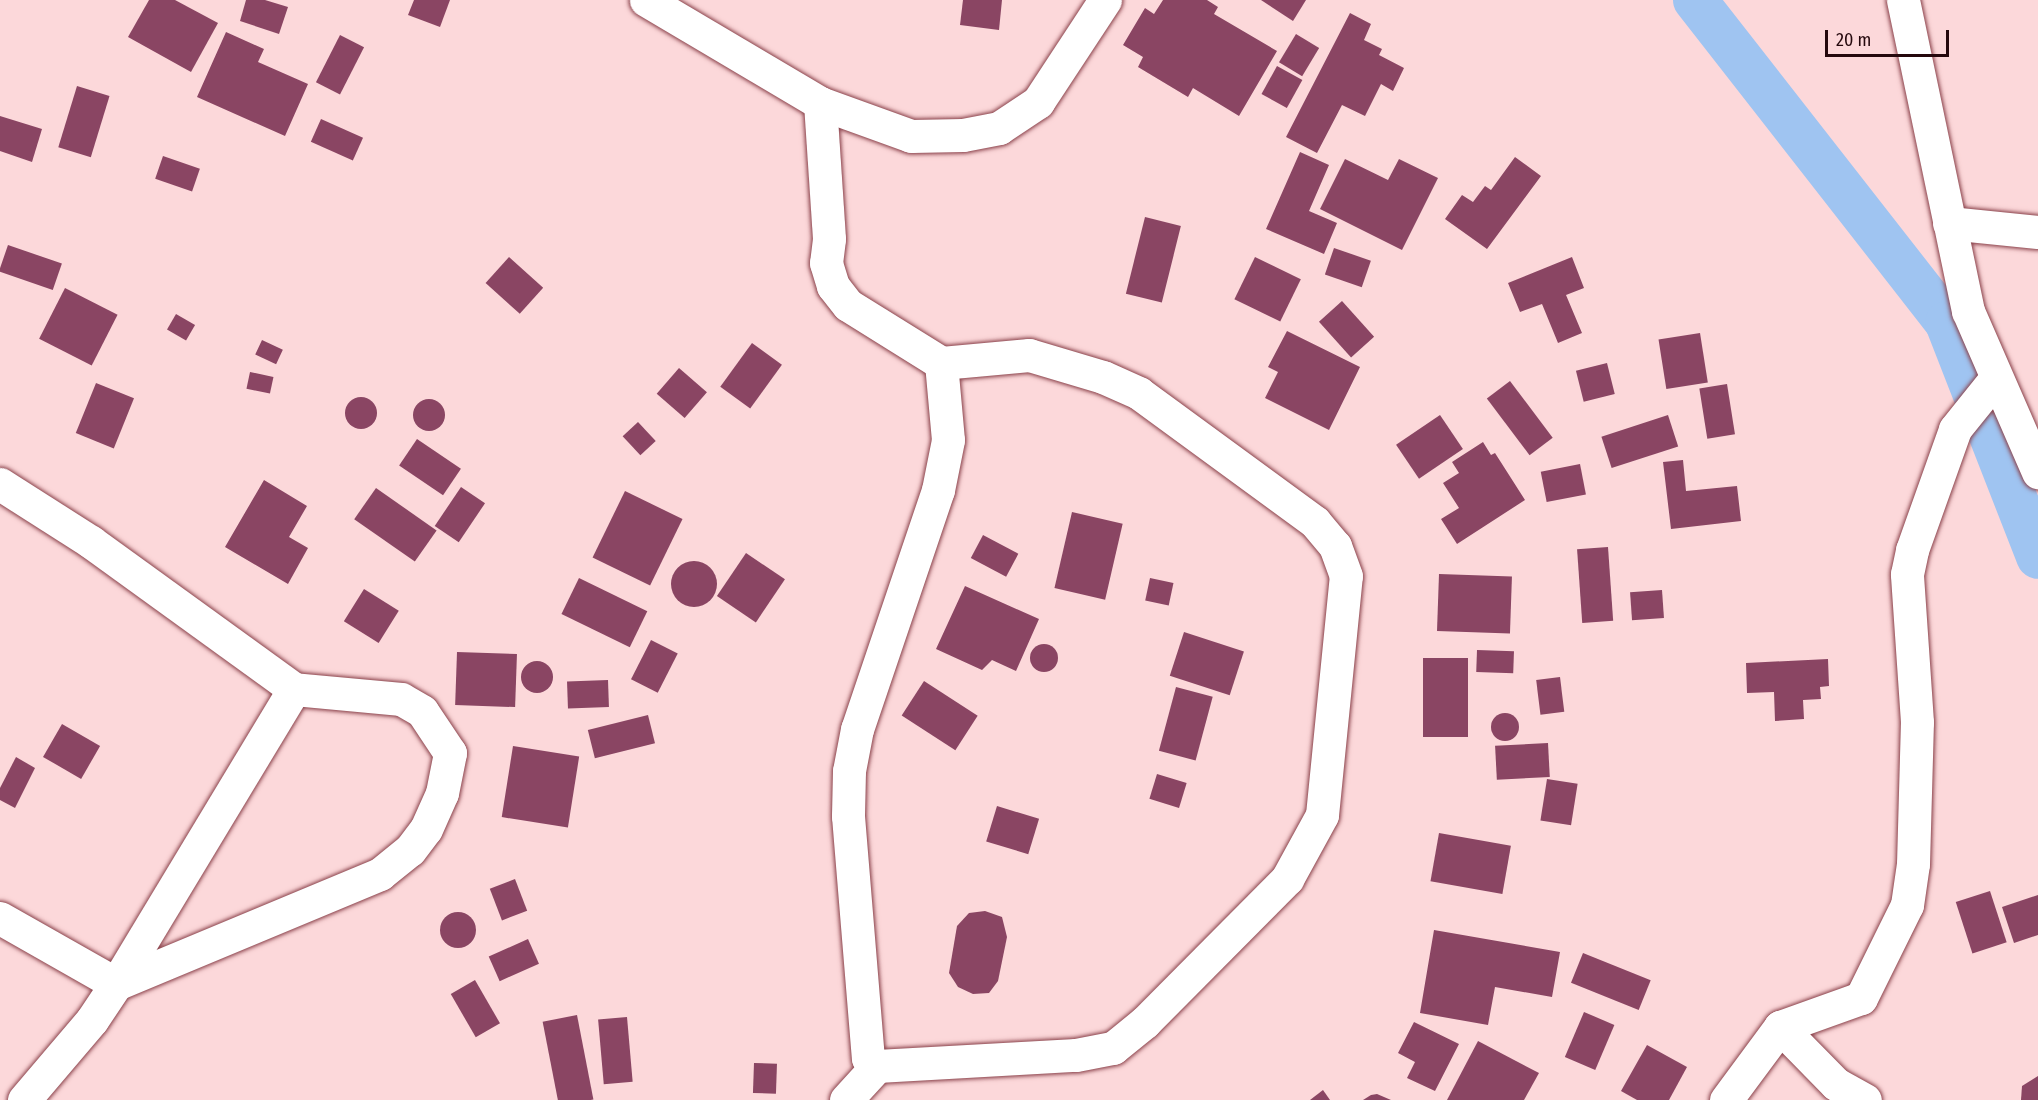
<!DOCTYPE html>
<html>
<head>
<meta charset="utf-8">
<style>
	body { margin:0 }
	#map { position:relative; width:2038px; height:1100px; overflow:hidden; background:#fcd8da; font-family:"Fira Sans Condensed",sans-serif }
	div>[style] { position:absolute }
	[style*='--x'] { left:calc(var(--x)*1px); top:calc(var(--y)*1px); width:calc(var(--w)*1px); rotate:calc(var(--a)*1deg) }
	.canal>* { height:44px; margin:-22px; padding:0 22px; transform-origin:22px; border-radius:22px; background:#9fc4f1 }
	.building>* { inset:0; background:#8a4563; transform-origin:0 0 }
	.round { border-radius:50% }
	.roads { filter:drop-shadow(0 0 2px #8a414a) drop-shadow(0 0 2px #8a414a) }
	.minor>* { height:33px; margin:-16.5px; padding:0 16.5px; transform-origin:16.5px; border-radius:16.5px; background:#fff }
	span { translate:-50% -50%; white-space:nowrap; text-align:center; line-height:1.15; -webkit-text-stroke:6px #fcd8da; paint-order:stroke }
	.scale { position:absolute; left:1825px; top:30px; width:124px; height:27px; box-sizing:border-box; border:3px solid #25080d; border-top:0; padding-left:8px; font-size:18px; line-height:21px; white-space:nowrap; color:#25080d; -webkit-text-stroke:4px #fcd8da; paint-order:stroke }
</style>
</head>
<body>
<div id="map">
	<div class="canal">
		<i style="--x:1695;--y:0;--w:410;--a:52"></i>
		<i style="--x:1947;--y:323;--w:251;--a:68.7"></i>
	</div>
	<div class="building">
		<i style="clip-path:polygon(149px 0,175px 0,218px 23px,191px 72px,128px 37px)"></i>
		<i style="clip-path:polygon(246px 0,265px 0,288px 7px,279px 34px,240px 21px)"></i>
		<i style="clip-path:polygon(414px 0,450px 0,440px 27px,408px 15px)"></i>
		<i style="clip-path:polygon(963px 0,1002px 0,999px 30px,960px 25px)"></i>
		<i style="clip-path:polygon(1163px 0,1207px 0,1218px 7px,1214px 14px,1277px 51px,1239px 116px,1193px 88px,1188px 97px,1138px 67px,1143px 57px,1123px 45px,1145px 8px,1154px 14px)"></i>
		<i style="clip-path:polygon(1261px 0,1306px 0,1293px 21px)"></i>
		<i style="clip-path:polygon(1350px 13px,1371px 24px,1364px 40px,1382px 49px,1379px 55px,1404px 68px,1393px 91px,1381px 84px,1365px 116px,1342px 105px,1317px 153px,1286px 137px)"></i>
		<i style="clip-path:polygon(226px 32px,264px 49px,258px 62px,308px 84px,285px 136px,197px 97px)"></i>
		<i style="left:1296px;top:34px;width:27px;height:33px;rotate:31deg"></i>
		<i style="left:340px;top:35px;width:27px;height:53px;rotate:27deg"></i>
		<i style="left:1277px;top:66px;width:29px;height:32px;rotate:29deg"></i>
		<i style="left:77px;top:86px;width:34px;height:64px;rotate:17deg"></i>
		<i style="clip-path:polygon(0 116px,42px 129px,32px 162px,0 151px)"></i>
		<i style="left:321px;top:119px;width:46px;height:25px;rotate:24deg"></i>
		<i style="clip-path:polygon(1300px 152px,1329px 165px,1309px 211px,1337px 223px,1324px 254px,1266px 229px)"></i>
		<i style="left:163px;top:156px;width:39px;height:24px;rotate:19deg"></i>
		<i style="clip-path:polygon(1515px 157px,1541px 176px,1487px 249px,1445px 219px,1462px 195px,1473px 202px,1485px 186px,1491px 190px)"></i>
		<i style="clip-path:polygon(1345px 159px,1388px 180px,1399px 159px,1438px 178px,1402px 250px,1320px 209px)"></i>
		<i style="left:1145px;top:217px;width:37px;height:79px;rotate:14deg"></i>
		<i style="left:8px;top:245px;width:57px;height:28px;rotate:19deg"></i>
		<i style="left:1334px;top:248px;width:39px;height:28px;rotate:19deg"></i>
		<i style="left:509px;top:257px;width:46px;height:35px;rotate:42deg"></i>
		<i style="left:1255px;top:257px;width:51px;height:47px;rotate:26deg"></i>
		<i style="clip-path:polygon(1572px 257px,1584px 288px,1566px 295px,1582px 333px,1558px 343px,1542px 304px,1520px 312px,1508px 283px)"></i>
		<i style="left:65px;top:288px;width:59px;height:57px;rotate:27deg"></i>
		<i style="left:1342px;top:301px;width:48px;height:31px;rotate:48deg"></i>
		<i style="left:176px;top:314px;width:22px;height:18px;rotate:30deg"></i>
		<i style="clip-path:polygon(1287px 331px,1360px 367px,1329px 430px,1265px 398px,1278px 372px,1268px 367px)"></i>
		<i style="left:1700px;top:333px;width:50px;height:42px;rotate:81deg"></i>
		<i style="left:262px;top:340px;width:23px;height:16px;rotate:25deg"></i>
		<i style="left:752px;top:343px;width:37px;height:54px;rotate:36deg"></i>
		<i style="left:1607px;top:363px;width:32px;height:32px;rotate:76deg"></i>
		<i style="left:679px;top:368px;width:37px;height:34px;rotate:41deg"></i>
		<i style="left:250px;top:372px;width:24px;height:17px;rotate:12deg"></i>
		<i style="left:1510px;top:381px;width:71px;height:29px;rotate:53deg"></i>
		<i style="left:96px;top:383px;width:41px;height:54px;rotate:22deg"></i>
		<i style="left:1727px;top:384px;width:51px;height:28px;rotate:81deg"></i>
		<i class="round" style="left:345px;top:397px;width:32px;height:32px"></i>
		<i class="round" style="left:413px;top:399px;width:32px;height:32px"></i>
		<i style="left:1440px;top:415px;width:41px;height:53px;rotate:56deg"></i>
		<i style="left:1668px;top:415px;width:33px;height:70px;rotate:72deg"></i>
		<i style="left:638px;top:422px;width:26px;height:21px;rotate:47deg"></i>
		<i style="left:417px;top:439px;width:53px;height:32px;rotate:34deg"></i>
		<i style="clip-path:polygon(1483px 442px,1491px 455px,1495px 453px,1525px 500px,1457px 544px,1441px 519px,1459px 508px,1443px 483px,1459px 473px,1452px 462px)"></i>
		<i style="clip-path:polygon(1683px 460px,1686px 491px,1737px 486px,1741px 521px,1671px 529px,1663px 462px)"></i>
		<i style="left:1580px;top:464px;width:31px;height:40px;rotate:79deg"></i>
		<i style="clip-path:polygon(264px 480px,307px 506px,289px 537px,308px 548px,288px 584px,225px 547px)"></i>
		<i style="left:461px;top:487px;width:29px;height:47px;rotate:34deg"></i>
		<i style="left:376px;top:488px;width:74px;height:38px;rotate:35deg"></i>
		<i style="left:625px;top:491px;width:64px;height:74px;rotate:26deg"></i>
		<i style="left:1072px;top:512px;width:52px;height:78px;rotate:13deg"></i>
		<i style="left:983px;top:535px;width:40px;height:26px;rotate:28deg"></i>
		<i style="left:1608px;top:547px;width:74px;height:31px;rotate:86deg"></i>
		<i style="left:746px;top:553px;width:47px;height:52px;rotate:34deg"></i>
		<i class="round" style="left:671px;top:561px;width:46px;height:46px"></i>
		<i style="left:1439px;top:574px;width:73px;height:57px;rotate:2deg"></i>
		<i style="left:579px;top:578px;width:76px;height:40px;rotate:26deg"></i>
		<i style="left:1150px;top:578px;width:24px;height:23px;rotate:12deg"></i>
		<i style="clip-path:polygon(965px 586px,1039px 619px,1016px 671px,992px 660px,982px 670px,936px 649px)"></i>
		<i style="left:364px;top:589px;width:41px;height:38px;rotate:32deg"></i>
		<i style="left:1662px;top:590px;width:28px;height:32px;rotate:86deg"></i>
		<i style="left:1184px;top:632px;width:63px;height:46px;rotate:18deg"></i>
		<i style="left:651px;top:640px;width:30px;height:44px;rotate:27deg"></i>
		<i class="round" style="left:1030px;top:644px;width:28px;height:28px"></i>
		<i style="left:1477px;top:650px;width:37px;height:22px;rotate:2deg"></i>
		<i style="left:457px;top:652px;width:60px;height:53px;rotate:2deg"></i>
		<i style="left:1423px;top:658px;width:45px;height:79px"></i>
		<i style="clip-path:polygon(1828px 659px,1829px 686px,1820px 687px,1821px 699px,1803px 700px,1804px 719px,1775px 721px,1774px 692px,1747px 693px,1746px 663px)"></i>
		<i class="round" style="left:521px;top:661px;width:32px;height:32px"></i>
		<i style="left:1560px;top:677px;width:35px;height:24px;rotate:83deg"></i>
		<i style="left:608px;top:680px;width:27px;height:41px;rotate:88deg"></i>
		<i style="left:924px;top:681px;width:64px;height:41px;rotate:33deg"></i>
		<i style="left:1176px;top:687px;width:38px;height:66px;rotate:15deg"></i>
		<i class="round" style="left:1491px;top:713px;width:28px;height:28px"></i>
		<i style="left:648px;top:715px;width:29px;height:62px;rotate:76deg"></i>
		<i style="left:62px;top:724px;width:44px;height:38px;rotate:30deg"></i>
		<i style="left:1548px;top:743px;width:34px;height:53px;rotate:87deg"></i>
		<i style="left:513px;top:746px;width:67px;height:72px;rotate:9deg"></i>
		<i style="clip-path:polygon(16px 757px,35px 768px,15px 808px,0 800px,0 788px)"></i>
		<i style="left:1157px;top:774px;width:31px;height:26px;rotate:17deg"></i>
		<i style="left:1547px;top:779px;width:31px;height:42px;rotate:9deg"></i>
		<i style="left:997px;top:806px;width:44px;height:37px;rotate:17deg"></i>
		<i style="left:1439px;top:833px;width:73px;height:49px;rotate:10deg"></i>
		<i style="left:515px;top:879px;width:34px;height:27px;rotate:69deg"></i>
		<i style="left:1990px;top:891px;width:54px;height:36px;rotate:72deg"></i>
		<i style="clip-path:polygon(2038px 895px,2038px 935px,2014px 943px,2002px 907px)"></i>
		<i style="clip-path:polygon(985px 911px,1002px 917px,1007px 937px,998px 981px,989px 993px,973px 994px,958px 987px,949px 973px,957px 926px,969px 913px)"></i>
		<i class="round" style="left:440px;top:912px;width:36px;height:36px"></i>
		<i style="clip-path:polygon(1434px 930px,1560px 952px,1552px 997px,1495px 987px,1488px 1025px,1420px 1013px)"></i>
		<i style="left:528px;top:939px;width:27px;height:43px;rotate:66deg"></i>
		<i style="left:1583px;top:953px;width:73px;height:32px;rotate:22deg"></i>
		<i style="left:475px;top:980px;width:50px;height:28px;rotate:60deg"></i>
		<i style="left:1584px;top:1012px;width:33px;height:49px;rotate:23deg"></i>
		<i style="left:577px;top:1015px;width:86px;height:35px;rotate:79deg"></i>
		<i style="left:627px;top:1017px;width:65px;height:29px;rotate:85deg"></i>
		<i style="clip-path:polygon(1414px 1022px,1459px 1044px,1435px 1091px,1407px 1078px,1415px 1062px,1398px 1053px)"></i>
		<i style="clip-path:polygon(1478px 1041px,1539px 1073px,1524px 1100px,1447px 1100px)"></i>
		<i style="clip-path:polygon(1647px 1045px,1687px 1067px,1669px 1100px,1637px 1100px,1621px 1091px)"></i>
		<i style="left:754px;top:1063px;width:23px;height:30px;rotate:2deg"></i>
		<i style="clip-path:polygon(2038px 1076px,2038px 1100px,2021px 1100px,2022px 1086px)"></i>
		<i style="clip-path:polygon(1323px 1090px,1330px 1100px,1310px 1100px)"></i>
		<i style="clip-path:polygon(1377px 1094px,1391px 1100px,1363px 1100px,1371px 1095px)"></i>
	</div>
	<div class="roads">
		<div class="minor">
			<i style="--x:646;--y:0;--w:202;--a:30.6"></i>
			<i style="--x:820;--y:103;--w:97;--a:19.9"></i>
			<i style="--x:911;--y:136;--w:52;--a:-1.1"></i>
			<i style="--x:963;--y:135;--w:37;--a:-11"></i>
			<i style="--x:999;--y:128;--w:47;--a:-33.7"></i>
			<i style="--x:1038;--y:102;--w:122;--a:-56.7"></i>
			<i style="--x:1903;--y:0;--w:318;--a:78.2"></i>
			<i style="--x:1968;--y:311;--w:176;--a:66.5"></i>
			<i style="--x:820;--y:103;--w:136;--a:86.2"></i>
			<i style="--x:829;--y:239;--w:24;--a:97"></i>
			<i style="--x:826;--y:263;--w:24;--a:73"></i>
			<i style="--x:833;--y:286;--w:24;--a:52"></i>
			<i style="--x:848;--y:305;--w:110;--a:31.9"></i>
			<i style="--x:941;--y:363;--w:77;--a:84.8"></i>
			<i style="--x:948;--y:440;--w:51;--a:101.3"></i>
			<i style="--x:938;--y:490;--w:252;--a:108.7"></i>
			<i style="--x:857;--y:729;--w:43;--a:100.8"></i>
			<i style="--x:849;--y:771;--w:45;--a:91.3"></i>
			<i style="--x:848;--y:816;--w:243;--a:85.3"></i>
			<i style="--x:868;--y:1058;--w:12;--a:42"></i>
			<i style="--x:877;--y:1066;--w:46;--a:132.4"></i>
			<i style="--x:1949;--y:223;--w:89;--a:5.8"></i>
			<i style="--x:0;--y:484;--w:108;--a:32.5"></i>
			<i style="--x:91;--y:542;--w:251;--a:35.9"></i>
			<i style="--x:0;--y:918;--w:133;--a:29.6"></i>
			<i style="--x:116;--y:984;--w:286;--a:-22.6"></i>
			<i style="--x:380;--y:874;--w:38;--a:-39"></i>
			<i style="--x:410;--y:850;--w:26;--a:-53"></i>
			<i style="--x:426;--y:829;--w:39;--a:-66"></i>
			<i style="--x:442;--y:793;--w:41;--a:-78.7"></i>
			<i style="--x:450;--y:753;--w:50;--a:-123.7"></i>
			<i style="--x:422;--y:711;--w:24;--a:-150"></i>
			<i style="--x:401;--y:699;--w:107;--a:-174.7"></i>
			<i style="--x:294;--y:689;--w:345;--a:121.1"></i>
			<i style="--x:116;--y:984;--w:43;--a:123.7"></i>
			<i style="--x:92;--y:1020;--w:105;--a:130.4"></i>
			<i style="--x:1780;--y:1027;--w:80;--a:45.5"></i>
			<i style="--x:1836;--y:1084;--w:33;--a:29"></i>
			<i style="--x:877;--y:1066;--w:199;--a:-3.2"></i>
			<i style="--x:1076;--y:1055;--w:38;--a:-11"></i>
			<i style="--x:1113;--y:1048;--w:41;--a:-39.1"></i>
			<i style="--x:1145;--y:1022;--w:202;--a:-45.2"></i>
			<i style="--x:1287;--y:879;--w:73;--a:-61.3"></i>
			<i style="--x:1322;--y:815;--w:240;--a:-84.3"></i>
			<i style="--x:1346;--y:576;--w:32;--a:-110"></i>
			<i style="--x:1335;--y:546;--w:31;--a:-130"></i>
			<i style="--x:1315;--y:522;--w:218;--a:-143.8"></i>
			<i style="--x:1139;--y:393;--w:39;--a:-156"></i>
			<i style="--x:1103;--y:377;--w:77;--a:-163.4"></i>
			<i style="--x:1029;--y:355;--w:88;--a:174.8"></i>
			<i style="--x:1726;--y:1100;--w:91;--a:-53.5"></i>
			<i style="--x:1780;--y:1027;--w:86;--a:-19.7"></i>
			<i style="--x:1861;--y:998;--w:104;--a:-63.7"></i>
			<i style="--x:1907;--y:905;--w:41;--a:-81.7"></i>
			<i style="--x:1913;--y:864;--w:142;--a:-88.4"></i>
			<i style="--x:1917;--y:722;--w:148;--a:-93.9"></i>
			<i style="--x:1907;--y:574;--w:25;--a:-78"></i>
			<i style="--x:1912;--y:550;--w:128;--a:-70.4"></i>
			<i style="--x:1955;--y:429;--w:65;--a:-51.2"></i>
		</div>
	</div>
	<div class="scale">20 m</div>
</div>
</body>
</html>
